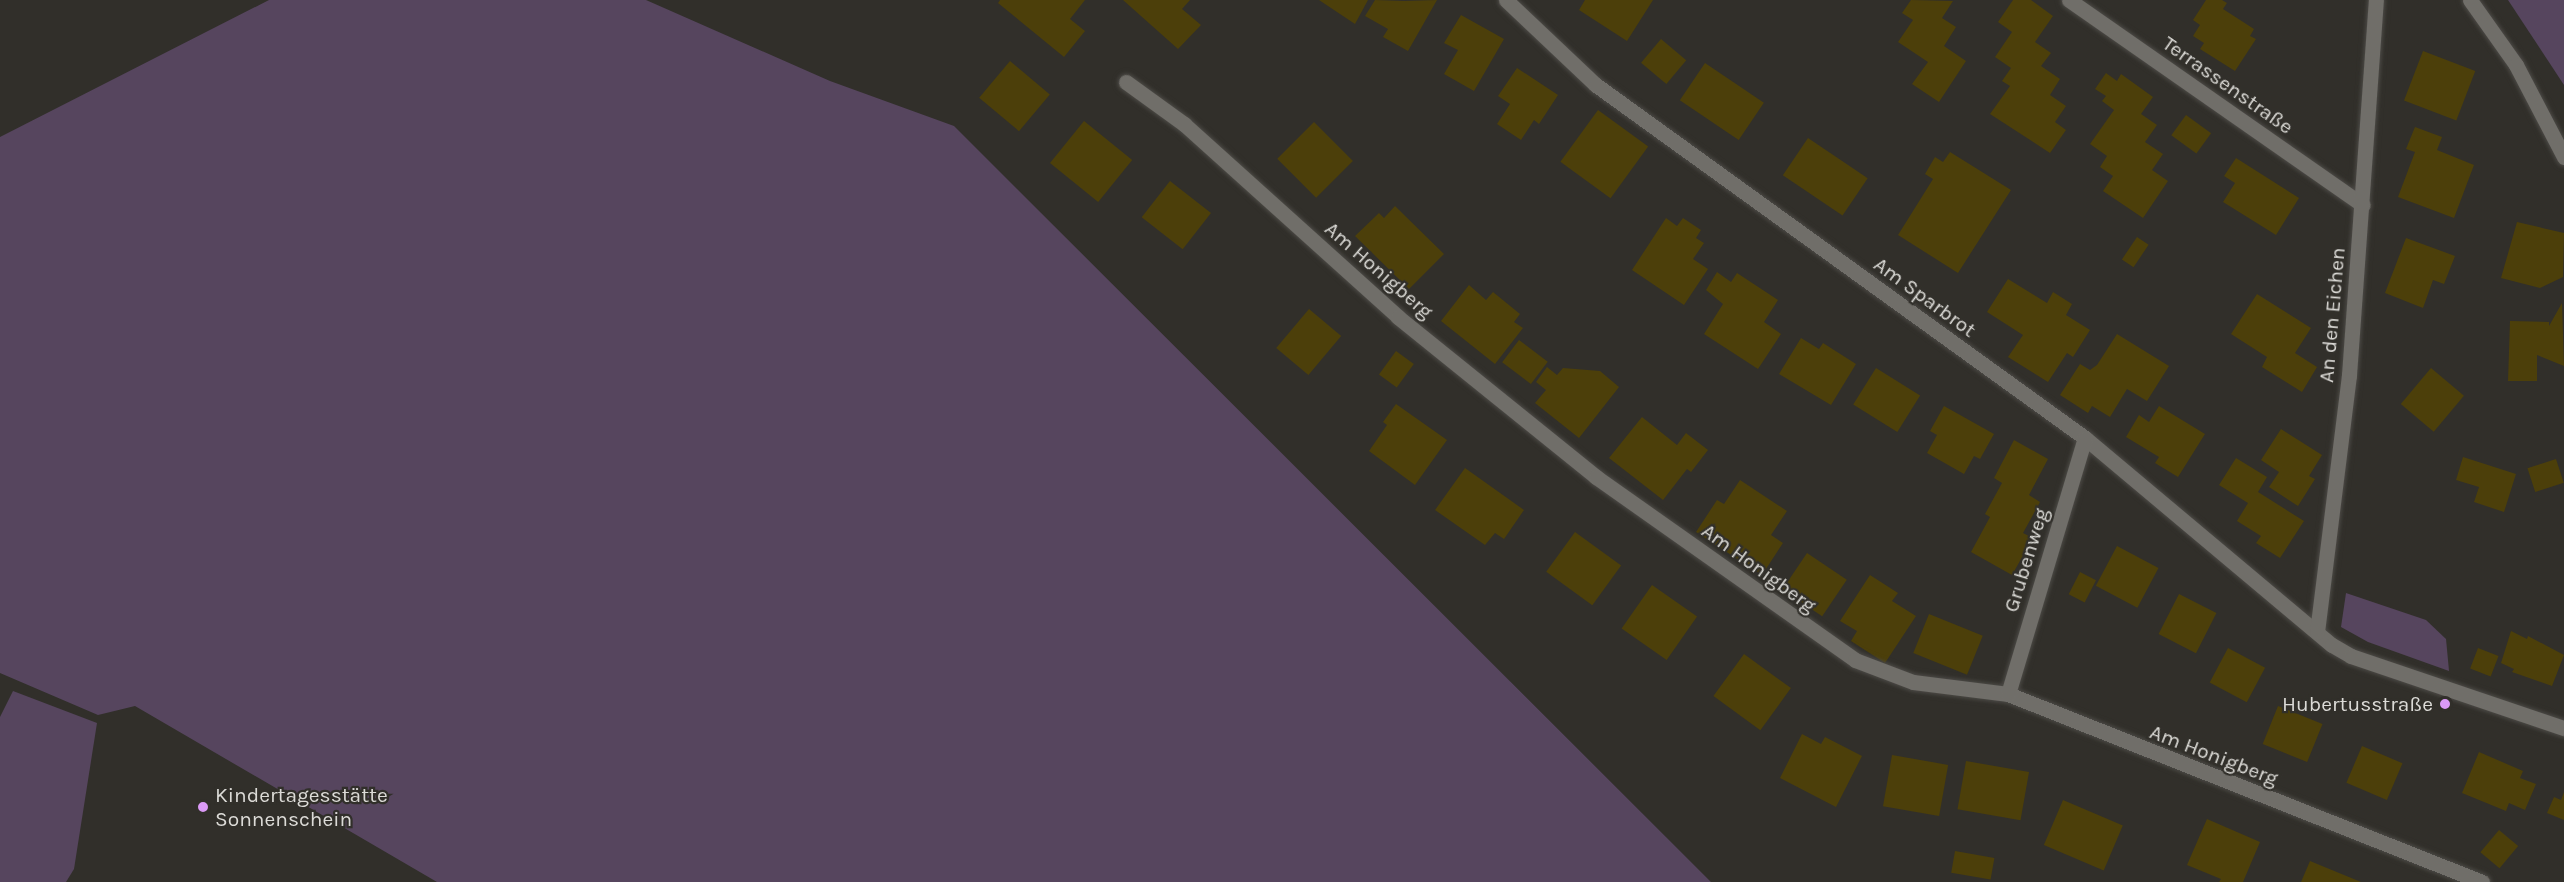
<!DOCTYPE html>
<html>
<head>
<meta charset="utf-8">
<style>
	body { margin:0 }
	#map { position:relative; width:2564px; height:882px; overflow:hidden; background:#312f2a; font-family:Karla,sans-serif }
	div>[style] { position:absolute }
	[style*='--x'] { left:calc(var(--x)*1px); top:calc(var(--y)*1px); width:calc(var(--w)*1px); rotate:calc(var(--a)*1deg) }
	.green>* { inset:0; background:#56455e }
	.building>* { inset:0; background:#4c3f0a; transform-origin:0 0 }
	.roads { filter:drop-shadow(0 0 2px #4c4a46) drop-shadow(0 0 2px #4c4a46) }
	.street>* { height:15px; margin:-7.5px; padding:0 7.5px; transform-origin:7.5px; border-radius:7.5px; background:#706e69 }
	.dots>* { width:16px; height:16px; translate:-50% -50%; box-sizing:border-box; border:3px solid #312f2a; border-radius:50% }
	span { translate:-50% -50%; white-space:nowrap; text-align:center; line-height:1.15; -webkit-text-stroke:4.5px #312f2a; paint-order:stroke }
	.street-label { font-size:21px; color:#dcdbd7 }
	.poi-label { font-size:21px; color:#dcdbd7 }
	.right { translate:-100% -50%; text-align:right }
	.left { translate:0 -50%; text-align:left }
</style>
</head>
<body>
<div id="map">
	<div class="green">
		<i style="clip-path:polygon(269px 0,646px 0,830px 81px,954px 126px,1711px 882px,437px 882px,135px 706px,98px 715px,0 673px,0 137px)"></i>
		<i style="clip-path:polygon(2508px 0,2564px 0,2564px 85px)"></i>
		<i style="clip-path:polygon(2346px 593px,2426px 620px,2446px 639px,2449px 671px,2368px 642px,2341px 627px)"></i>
		<i style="clip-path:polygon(13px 691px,97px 723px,74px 869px,66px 882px,0 882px,0 717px)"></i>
	</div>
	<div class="building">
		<i style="clip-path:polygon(1000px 0,1085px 0,1070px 19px,1085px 31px,1064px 57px,998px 3px)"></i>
		<i style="clip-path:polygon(1123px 0,1190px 0,1182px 9px,1201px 25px,1178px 49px)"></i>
		<i style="clip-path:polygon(1319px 0,1368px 0,1355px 24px)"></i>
		<i style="clip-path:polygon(1375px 0,1404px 1px,1437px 0,1408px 51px,1383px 37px,1388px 29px,1365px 16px)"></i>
		<i style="clip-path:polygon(1585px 0,1653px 0,1627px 41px,1579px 10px)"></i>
		<i style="clip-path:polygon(1911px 0,1953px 1px,1942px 18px,1956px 27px,1944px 46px,1966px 61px,1939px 102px,1912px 84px,1928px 62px,1898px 42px,1913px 20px,1902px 13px)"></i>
		<i style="clip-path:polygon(2013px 0,2031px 0,2053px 16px,2035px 42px,2051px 53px,2041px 66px,2060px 79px,2050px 95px,2066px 106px,2055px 122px,2066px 130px,2050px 153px,1990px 114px,2010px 86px,2002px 81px,2011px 68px,1995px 57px,2012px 32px,1998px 22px)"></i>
		<i style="clip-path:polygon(2206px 0,2222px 0,2227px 3px,2223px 9px,2254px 29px,2250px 36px,2256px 39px,2235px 71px,2200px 49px,2204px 43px,2193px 36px,2200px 25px,2193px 20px)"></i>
		<i style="clip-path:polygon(1461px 15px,1504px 39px,1474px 91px,1444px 74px,1458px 50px,1444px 43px)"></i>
		<i style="left:1661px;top:39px;width:33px;height:31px;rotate:40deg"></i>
		<i style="left:2423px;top:51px;width:56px;height:53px;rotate:21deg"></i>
		<i style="left:1010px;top:61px;width:52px;height:48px;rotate:40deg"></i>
		<i style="left:1705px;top:63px;width:71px;height:45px;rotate:34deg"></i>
		<i style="clip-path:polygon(1517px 68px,1558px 95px,1539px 124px,1534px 120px,1521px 140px,1497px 124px,1510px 104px,1498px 96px)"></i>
		<i style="clip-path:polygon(2106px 73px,2117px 81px,2121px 74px,2153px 97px,2141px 114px,2157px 125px,2145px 142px,2163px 154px,2152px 170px,2168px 181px,2143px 218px,2103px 191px,2113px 176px,2100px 167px,2107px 156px,2090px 144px,2114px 110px,2102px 101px,2106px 96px,2095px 89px)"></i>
		<i style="left:1598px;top:110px;width:62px;height:64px;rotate:36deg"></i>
		<i style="left:2186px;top:115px;width:31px;height:25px;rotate:36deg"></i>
		<i style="left:1084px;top:121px;width:62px;height:54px;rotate:39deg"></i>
		<i style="left:1314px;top:122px;width:55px;height:52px;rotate:45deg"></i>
		<i style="clip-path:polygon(2415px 127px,2442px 137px,2437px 150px,2474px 165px,2454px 218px,2398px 197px,2415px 152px,2406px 149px)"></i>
		<i style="left:1808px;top:138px;width:72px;height:45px;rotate:34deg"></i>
		<i style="clip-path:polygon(1950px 152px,2011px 190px,1958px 273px,1898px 235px,1933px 179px,1925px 174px,1935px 157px,1943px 162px)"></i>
		<i style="clip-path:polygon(2236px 158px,2299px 198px,2276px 235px,2223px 202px,2235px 183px,2224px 176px)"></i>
		<i style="left:1170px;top:181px;width:52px;height:46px;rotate:38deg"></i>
		<i style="clip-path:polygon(1395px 206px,1444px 254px,1409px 289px,1355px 236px,1379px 213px,1384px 218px)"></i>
		<i style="clip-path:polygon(1666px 218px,1677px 226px,1683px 218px,1701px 230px,1696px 238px,1704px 243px,1693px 259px,1708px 269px,1684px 305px,1632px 270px)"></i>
		<i style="clip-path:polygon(2517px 222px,2564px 233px,2563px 277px,2540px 288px,2501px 278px)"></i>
		<i style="left:2137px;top:237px;width:14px;height:27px;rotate:34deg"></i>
		<i style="clip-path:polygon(2406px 238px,2455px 256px,2444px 284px,2433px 280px,2423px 308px,2385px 293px)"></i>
		<i style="clip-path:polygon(1717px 272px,1731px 282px,1737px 273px,1778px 300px,1764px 322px,1781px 334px,1758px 369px,1704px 334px,1723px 304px,1706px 290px)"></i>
		<i style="clip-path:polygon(2008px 279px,2047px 303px,2053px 292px,2072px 304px,2066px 315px,2090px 330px,2073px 357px,2067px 353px,2048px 382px,2008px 357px,2023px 335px,1987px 312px)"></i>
		<i style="clip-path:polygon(1469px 285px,1486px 300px,1493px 292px,1520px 314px,1514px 322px,1523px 328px,1495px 364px,1441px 321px)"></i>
		<i style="clip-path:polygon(2257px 294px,2311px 328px,2295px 353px,2317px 367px,2302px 392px,2262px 367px,2267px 357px,2231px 334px)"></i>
		<i style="clip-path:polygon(2562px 303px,2564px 366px,2537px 355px,2537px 381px,2508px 381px,2510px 321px,2549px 322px,2549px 326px)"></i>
		<i style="left:1309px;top:309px;width:42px;height:51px;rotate:40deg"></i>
		<i style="clip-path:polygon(2117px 334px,2169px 366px,2147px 401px,2127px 389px,2110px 417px,2092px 406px,2088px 413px,2060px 395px,2080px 364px,2090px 370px,2097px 365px)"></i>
		<i style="clip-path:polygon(1801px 338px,1819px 349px,1823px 343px,1856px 364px,1831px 405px,1779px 374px)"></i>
		<i style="left:1519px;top:340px;width:36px;height:28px;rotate:37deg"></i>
		<i style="left:1396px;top:351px;width:22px;height:29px;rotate:36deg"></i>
		<i style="clip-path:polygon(1547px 367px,1557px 375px,1563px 368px,1600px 371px,1619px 387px,1579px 438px,1535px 403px,1546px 390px,1536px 382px)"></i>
		<i style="left:1876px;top:368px;width:52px;height:43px;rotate:32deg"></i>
		<i style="left:2431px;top:368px;width:43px;height:47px;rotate:40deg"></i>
		<i style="clip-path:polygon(1396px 404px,1447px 440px,1415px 485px,1369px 451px,1387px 425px,1383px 422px)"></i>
		<i style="clip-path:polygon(1944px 406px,1994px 434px,1980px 459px,1974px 456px,1964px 474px,1927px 453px,1937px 435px,1930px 431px)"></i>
		<i style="clip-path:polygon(2159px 406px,2205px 434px,2178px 477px,2155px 463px,2159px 457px,2126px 437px,2139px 415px,2149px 422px)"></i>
		<i style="clip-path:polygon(1642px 417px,1677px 445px,1686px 433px,1708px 450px,1691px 472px,1687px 469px,1663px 500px,1609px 458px)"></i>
		<i style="clip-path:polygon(2281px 429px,2322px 455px,2309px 476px,2315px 479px,2298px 506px,2269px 487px,2279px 472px,2261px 460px)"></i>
		<i style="clip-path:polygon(2014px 440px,2048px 459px,2029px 495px,2040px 502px,2023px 533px,2033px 538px,2012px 575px,1971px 552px,1990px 517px,1985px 514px,2002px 483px,1994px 478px)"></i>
		<i style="clip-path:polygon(2463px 457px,2516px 474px,2504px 512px,2474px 502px,2479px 487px,2456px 480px)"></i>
		<i style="clip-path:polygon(2236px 458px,2267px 477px,2258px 492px,2304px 521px,2280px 558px,2256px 543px,2261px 536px,2237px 521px,2248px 503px,2219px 485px)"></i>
		<i style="left:2556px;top:459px;width:25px;height:30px;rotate:72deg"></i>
		<i style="clip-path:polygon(1465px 468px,1524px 510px,1504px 539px,1495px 533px,1485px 545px,1435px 510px)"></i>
		<i style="clip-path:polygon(1740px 480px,1787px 511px,1771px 535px,1783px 543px,1762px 575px,1696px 532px,1717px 500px,1724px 504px)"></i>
		<i style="left:1575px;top:532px;width:57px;height:49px;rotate:36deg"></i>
		<i style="left:2117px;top:546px;width:47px;height:45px;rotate:28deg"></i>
		<i style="left:1807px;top:553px;width:48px;height:44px;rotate:34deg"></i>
		<i style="left:2080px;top:572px;width:18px;height:25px;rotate:27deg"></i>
		<i style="clip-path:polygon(1870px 575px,1898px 593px,1892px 601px,1916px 616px,1885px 663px,1851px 641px,1857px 631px,1840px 621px)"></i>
		<i style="left:1652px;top:585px;width:55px;height:53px;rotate:35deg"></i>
		<i style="left:2179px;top:594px;width:42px;height:45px;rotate:27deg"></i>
		<i style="left:1929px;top:614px;width:58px;height:42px;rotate:22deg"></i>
		<i style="clip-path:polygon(2511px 631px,2527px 639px,2528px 636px,2564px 655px,2552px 686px,2512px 672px,2514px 669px,2501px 663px)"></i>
		<i style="left:2228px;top:648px;width:42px;height:39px;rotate:28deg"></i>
		<i style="left:2478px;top:648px;width:22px;height:22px;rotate:21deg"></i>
		<i style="left:1744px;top:654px;width:58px;height:52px;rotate:36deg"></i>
		<i style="left:2278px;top:706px;width:48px;height:41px;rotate:22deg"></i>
		<i style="clip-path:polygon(1802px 734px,1821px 744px,1825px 737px,1862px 756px,1836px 807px,1780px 778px)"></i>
		<i style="left:2362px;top:746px;width:44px;height:40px;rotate:23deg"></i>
		<i style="clip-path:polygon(2479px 752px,2523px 771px,2520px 778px,2536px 784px,2525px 810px,2509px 803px,2506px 811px,2462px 793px)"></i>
		<i style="left:1892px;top:755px;width:57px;height:52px;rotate:10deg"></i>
		<i style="left:1966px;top:761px;width:64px;height:49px;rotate:10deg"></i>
		<i style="clip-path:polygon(2564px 792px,2564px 820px,2547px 813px,2554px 797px,2561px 800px)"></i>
		<i style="left:2063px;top:800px;width:65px;height:49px;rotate:23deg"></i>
		<i style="clip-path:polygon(2207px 819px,2260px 842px,2243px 882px,2219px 882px,2221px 879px,2187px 865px)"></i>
		<i style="left:2499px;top:830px;width:25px;height:29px;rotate:40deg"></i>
		<i style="left:1955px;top:851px;width:40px;height:22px;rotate:10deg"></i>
		<i style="clip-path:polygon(2310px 861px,2361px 882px,2301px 882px)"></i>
	</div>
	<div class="roads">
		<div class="street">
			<i style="--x:1506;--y:0;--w:124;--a:43.4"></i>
			<i style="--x:1596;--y:85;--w:603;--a:35.82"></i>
			<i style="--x:2085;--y:438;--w:322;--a:40"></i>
			<i style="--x:2332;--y:645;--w:22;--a:30"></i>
			<i style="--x:2351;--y:656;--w:225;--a:18.7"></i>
			<i style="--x:2069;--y:0;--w:358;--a:34.9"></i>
			<i style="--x:2470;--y:0;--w:80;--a:54.7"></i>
			<i style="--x:2516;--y:65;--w:104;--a:62.4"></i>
			<i style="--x:1126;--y:82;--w:72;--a:35.9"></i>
			<i style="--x:1184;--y:124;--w:288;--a:42"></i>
			<i style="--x:1398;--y:317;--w:255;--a:38.9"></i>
			<i style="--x:1596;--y:477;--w:317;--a:35.2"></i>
			<i style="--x:1855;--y:660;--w:62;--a:20.8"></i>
			<i style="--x:1913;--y:682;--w:96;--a:7.2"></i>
			<i style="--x:2008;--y:694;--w:510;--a:21.63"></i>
			<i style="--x:2317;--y:632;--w:259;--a:-82.9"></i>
			<i style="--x:2349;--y:375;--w:376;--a:-85.9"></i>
			<i style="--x:2008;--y:694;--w:267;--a:-73.3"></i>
		</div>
	</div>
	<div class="dots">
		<i style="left:2445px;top:704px;background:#db9af6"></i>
		<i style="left:203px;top:807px;background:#db9af6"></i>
	</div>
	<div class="street-label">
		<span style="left:2228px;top:85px;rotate:35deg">Terrassenstraße</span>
		<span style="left:1379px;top:270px;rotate:41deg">Am Honigberg</span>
		<span style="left:1925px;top:297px;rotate:36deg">Am Sparbrot</span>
		<span style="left:2332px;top:315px;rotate:-85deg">An den Eichen</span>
		<span style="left:2026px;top:560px;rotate:-73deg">Grubenweg</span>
		<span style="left:1759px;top:568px;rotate:36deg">Am Honigberg</span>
		<span style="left:2214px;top:755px;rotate:21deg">Am Honigberg</span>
	</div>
	<div class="poi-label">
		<span class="right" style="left:2433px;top:704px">Hubertusstraße</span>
		<span class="left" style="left:215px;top:807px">Kindertagesstätte<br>Sonnenschein</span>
	</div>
</div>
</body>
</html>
